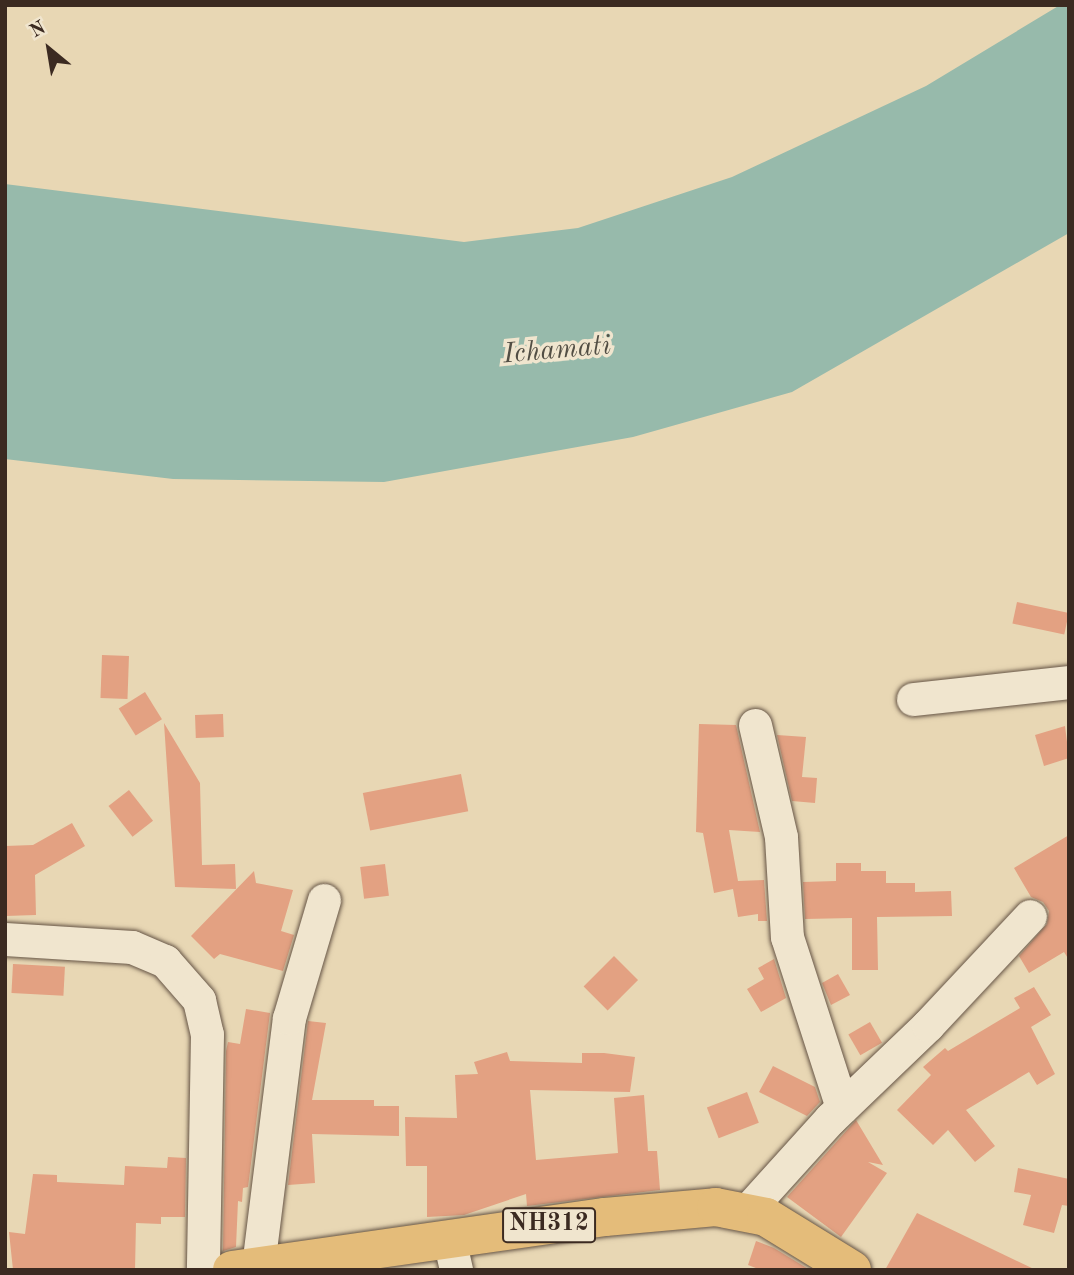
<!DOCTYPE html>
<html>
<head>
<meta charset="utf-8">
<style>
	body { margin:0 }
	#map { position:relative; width:1074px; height:1275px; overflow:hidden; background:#e8d7b4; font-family:"Old Standard TT",serif }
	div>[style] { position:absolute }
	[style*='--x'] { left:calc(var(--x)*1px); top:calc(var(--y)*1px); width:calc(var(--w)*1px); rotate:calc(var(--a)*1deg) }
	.water>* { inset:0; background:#97baab }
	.building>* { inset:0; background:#e3a182; transform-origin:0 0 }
	.roads { filter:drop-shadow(0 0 2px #665546) drop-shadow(0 0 2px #665546) }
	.street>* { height:33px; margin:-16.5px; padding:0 16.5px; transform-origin:16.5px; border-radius:16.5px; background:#f0e5ce }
	.highway>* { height:38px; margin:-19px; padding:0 19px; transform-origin:19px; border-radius:19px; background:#e4bc7a }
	span { translate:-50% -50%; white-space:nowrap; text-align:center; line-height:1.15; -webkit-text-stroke:7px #f0e5ce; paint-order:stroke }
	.shield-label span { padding:2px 5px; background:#f0e5ce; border:2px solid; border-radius:5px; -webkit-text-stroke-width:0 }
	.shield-label { font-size:24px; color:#3b2a21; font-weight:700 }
	.water-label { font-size:28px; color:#524e44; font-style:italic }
	.frame { position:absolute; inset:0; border:7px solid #3b2a21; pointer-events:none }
	.north { position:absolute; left:14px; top:14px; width:70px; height:70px; -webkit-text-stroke:5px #f0e5ce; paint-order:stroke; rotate:330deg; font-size:19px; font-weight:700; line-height:28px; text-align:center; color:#3b2a21 }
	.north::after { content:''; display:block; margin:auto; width:24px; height:32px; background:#3b2a21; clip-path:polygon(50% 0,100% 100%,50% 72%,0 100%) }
</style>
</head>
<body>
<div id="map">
	<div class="water">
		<i style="clip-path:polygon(1060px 5px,1069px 5px,1069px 233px,792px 392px,633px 437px,384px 482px,173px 479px,5px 459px,5px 184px,464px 242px,578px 228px,732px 177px,926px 86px)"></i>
	</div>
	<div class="building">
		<i style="left:1017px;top:602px;width:53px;height:22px;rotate:12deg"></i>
		<i style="left:102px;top:655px;width:27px;height:43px;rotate:2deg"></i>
		<i style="left:145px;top:692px;width:32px;height:31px;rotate:58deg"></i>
		<i style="left:223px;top:714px;width:23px;height:28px;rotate:88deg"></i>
		<i style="clip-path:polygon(164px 723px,200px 783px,202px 865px,235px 864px,236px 889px,175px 887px)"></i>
		<i style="clip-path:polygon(699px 724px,736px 725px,760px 832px,729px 830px,738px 881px,764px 880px,767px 921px,758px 921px,758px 914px,738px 917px,733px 889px,714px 893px,703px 833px,696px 832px)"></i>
		<i style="clip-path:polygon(1065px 726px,1069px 758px,1044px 766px,1035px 735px)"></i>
		<i style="clip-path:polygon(777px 735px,806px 737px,802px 777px,817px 778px,815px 803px,792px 801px)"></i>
		<i style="left:461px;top:774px;width:38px;height:100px;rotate:79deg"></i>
		<i style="left:129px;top:790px;width:39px;height:26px;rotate:52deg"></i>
		<i style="clip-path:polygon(72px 823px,85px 846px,35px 875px,36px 915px,5px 916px,5px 846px,33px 845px)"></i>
		<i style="clip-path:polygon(1069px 835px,1069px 960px,1064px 952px,1029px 973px,1019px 956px,1047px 924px,1049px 911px,1043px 902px,1031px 897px,1014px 868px)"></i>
		<i style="clip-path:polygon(836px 863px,861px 863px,861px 871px,886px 871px,886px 883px,915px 883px,915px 892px,951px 891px,952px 916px,877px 917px,878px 970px,852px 970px,852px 918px,805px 919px,803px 882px,836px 881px)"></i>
		<i style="left:385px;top:864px;width:32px;height:25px;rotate:83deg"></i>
		<i style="clip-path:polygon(254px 871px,256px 883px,293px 890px,281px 931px,294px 935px,283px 971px,220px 954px,214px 959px,191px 936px)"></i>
		<i style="left:614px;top:956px;width:34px;height:43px;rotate:45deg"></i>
		<i style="clip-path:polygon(774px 959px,786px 998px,761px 1012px,747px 989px,764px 979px,758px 968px)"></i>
		<i style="left:13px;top:964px;width:52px;height:29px;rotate:3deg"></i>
		<i style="clip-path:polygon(838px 974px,850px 995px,831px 1005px,822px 983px)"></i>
		<i style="clip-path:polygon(1034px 987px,1051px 1015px,1031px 1027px,1055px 1074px,1037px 1085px,1029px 1072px,966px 1110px,995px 1146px,975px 1162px,948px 1130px,933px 1145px,897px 1110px,931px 1075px,923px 1067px,945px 1048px,948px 1051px,1020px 1008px,1014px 998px)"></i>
		<i style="clip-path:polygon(246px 1009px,270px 1013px,248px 1187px,243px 1188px,242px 1202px,238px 1201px,236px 1247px,223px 1251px,226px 1051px,228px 1042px,240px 1044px)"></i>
		<i style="clip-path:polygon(308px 1021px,326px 1023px,312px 1100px,374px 1100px,374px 1106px,399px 1106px,399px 1136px,312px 1134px,315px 1183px,288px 1185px)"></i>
		<i style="left:870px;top:1022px;width:24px;height:25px;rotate:60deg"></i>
		<i style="clip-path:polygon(507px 1052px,510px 1061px,582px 1063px,582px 1053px,604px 1053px,635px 1057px,630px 1092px,530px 1090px,536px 1160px,618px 1153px,614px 1098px,644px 1095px,648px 1151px,657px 1151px,660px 1190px,527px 1206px,526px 1194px,464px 1215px,427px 1217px,427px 1166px,406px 1166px,405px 1117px,457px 1118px,455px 1075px,478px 1074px,474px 1062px)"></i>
		<i style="clip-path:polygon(773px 1066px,815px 1087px,820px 1102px,807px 1116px,759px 1092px)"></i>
		<i style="left:747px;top:1092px;width:33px;height:43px;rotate:69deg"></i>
		<i style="clip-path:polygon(856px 1120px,883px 1165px,868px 1162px,887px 1173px,841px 1237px,787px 1197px)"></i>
		<i style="clip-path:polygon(168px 1157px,186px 1158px,185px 1217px,161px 1217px,161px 1224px,136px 1223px,135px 1270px,13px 1270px,9px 1232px,25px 1234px,33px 1174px,57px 1175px,57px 1182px,124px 1185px,125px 1166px,167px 1168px)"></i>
		<i style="clip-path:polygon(1018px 1168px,1069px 1179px,1069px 1206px,1062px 1205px,1054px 1233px,1023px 1225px,1031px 1195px,1014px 1192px)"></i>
		<i style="clip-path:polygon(917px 1213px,1036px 1270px,885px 1270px)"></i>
		<i style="clip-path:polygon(756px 1241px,774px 1248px,810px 1270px,761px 1270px,748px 1265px)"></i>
	</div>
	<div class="roads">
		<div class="street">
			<i style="--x:913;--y:699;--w:157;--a:-6.2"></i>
			<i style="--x:755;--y:725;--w:115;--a:76.9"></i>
			<i style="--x:781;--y:837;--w:100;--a:86.6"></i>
			<i style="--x:787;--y:937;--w:179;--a:72.1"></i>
			<i style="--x:5;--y:939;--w:127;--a:3.6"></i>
			<i style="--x:132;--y:947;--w:36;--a:23"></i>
			<i style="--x:165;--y:961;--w:52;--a:48.9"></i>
			<i style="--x:199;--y:1000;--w:35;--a:77"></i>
			<i style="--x:207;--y:1034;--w:236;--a:91"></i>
			<i style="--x:745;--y:1213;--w:127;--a:-47.9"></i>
			<i style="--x:830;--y:1119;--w:136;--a:-43.8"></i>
			<i style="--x:928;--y:1025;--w:149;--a:-46.9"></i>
			<i style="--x:449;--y:1239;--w:32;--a:77"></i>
			<i style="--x:258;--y:1266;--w:250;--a:-82.9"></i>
			<i style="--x:289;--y:1018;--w:123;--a:-73.5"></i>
		</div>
		<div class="highway">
			<i style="--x:232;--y:1270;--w:377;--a:-8.1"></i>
			<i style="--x:605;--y:1217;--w:111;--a:-5.1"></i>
			<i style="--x:716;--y:1207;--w:51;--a:11.3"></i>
			<i style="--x:766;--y:1217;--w:101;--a:31.6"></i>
		</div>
	</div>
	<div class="shield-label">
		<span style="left:549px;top:1225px">NH312</span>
	</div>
	<div class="water-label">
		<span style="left:557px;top:351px;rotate:-5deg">Ichamati</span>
	</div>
	<div class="frame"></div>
	<div class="north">N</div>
</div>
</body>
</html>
